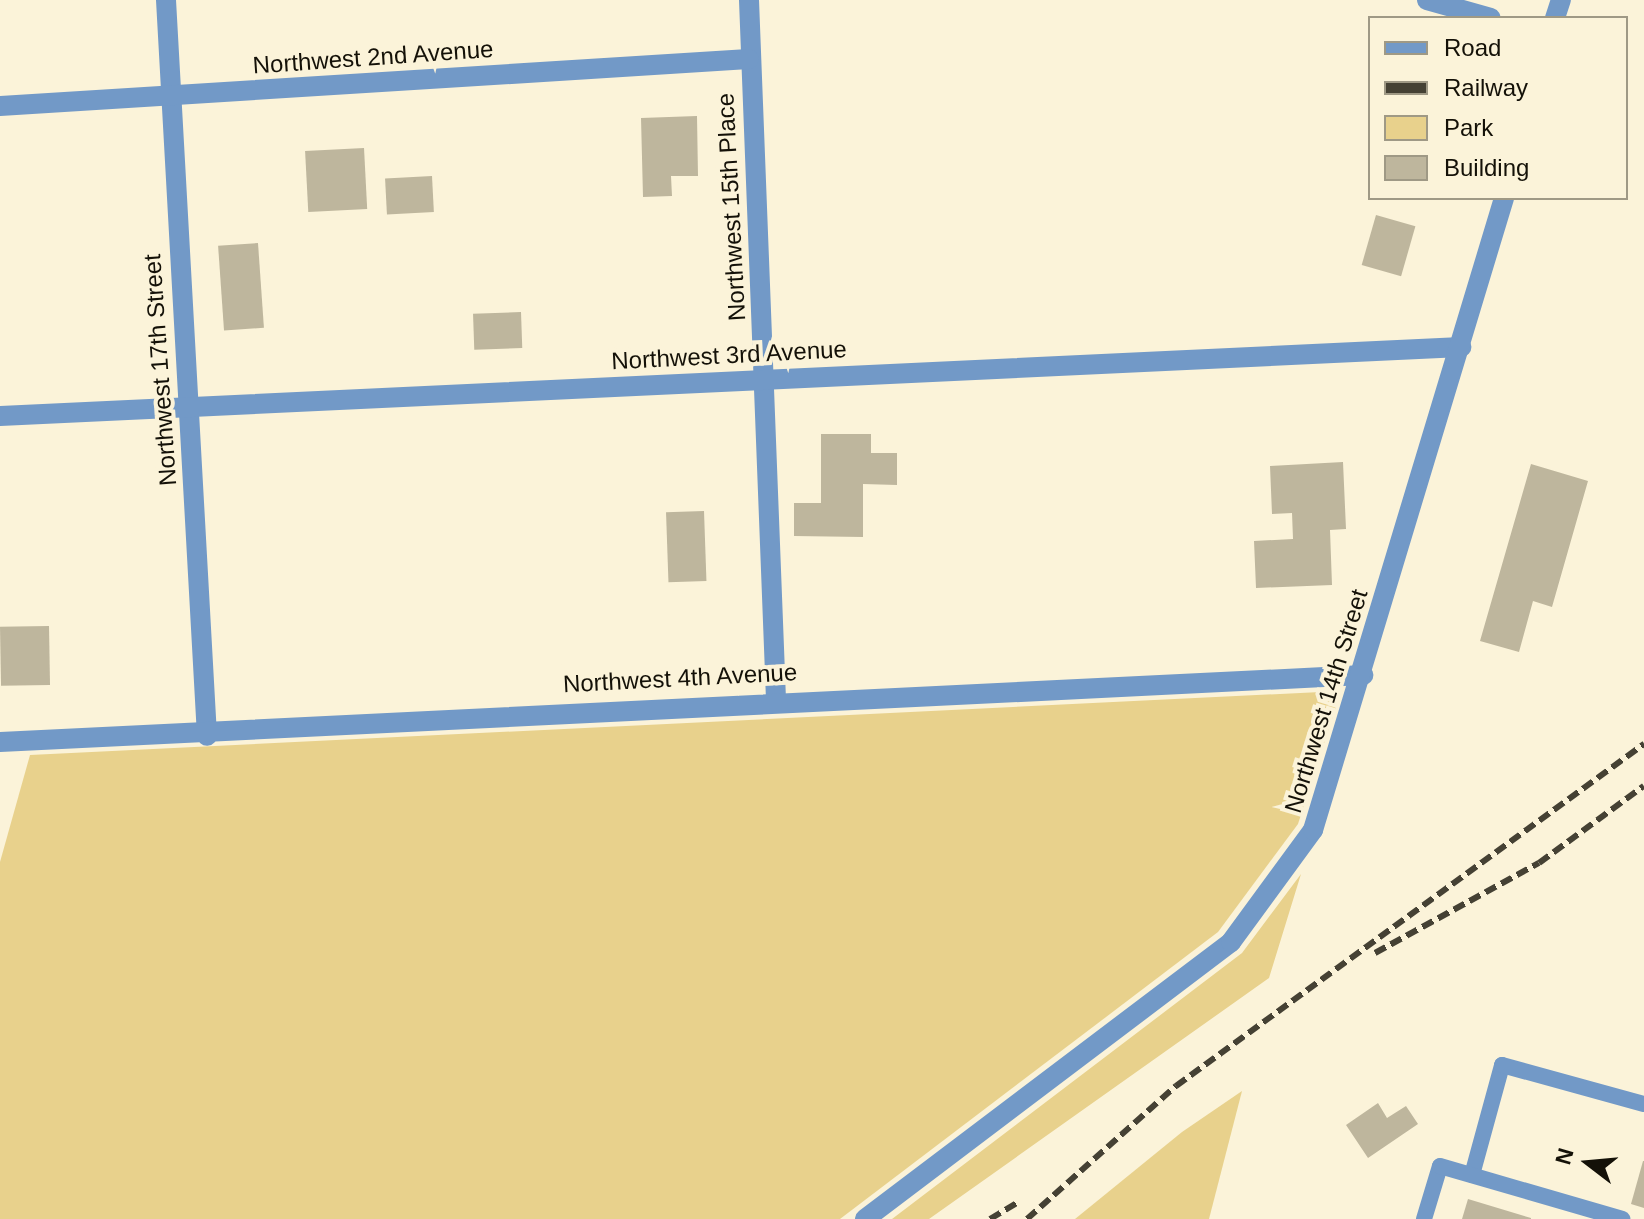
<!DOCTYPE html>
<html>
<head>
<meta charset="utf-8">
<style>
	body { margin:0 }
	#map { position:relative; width:1644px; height:1219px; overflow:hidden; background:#fbf3d9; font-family:Helvetica,sans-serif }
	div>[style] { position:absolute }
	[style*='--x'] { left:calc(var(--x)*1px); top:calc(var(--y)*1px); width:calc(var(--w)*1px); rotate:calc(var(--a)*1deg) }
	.green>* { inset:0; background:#e8d18c }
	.building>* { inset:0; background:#beb69d; transform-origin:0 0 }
	.service>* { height:16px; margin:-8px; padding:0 8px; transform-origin:8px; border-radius:8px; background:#7299c7 }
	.minor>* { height:20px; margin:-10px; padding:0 10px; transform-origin:10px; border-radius:10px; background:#7299c7 }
	.tertiary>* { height:20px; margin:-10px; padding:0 10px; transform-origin:10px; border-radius:10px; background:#7299c7 }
	.rail>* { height:6px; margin-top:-3px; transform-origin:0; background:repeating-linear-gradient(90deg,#454134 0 12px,transparent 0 18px) }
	span { translate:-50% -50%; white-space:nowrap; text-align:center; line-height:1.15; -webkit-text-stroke:8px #fbf3d9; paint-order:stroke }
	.street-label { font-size:24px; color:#141108 }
	.legend { position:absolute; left:1368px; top:16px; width:260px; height:184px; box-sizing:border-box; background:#fbf3d9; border:2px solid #9f9985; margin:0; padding:10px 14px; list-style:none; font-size:24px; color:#141108 }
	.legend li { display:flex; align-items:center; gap:16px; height:40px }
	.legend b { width:40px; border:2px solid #9f9985 }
	.north { position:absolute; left:1548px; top:1123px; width:80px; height:80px; -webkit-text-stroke:6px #fbf3d9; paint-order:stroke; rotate:286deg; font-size:22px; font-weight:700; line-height:32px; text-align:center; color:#141108 }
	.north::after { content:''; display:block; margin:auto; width:28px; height:36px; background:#141108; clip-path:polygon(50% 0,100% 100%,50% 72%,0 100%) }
</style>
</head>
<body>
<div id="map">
	<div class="green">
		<i style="clip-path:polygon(1341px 691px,1298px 824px,1218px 932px,840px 1219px,0 1219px,0 862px,30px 755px)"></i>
		<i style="clip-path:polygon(1301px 874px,1269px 978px,929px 1219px,892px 1219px,1242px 953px)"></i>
		<i style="clip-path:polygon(1242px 1091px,1209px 1219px,1075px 1219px,1182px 1132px)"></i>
	</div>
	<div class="building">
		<i style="clip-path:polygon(697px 116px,698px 176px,671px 176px,672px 196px,643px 197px,641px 118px)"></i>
		<i style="left:364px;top:148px;width:61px;height:59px;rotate:87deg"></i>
		<i style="left:432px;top:176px;width:36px;height:47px;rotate:87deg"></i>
		<i style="left:1376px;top:215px;width:41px;height:52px;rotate:16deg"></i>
		<i style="left:258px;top:243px;width:85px;height:40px;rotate:86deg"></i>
		<i style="left:521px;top:312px;width:36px;height:48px;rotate:88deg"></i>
		<i style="clip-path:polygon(821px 434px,871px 434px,871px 453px,897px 453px,897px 485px,863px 484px,863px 537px,794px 536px,794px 503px,821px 503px)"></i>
		<i style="clip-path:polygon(1343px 462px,1346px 529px,1330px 530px,1332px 585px,1256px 588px,1254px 541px,1293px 539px,1292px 513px,1272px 514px,1270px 466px)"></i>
		<i style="clip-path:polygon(1531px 464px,1588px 481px,1552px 607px,1533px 601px,1519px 652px,1480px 641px)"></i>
		<i style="left:704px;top:511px;width:70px;height:38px;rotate:88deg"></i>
		<i style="left:49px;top:626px;width:59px;height:49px;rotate:89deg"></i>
		<i style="clip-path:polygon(1378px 1103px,1387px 1118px,1406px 1106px,1418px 1124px,1368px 1158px,1346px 1125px)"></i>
		<i style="clip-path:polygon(1643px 1161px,1644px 1161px,1644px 1208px,1631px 1204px)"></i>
		<i style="clip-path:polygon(1468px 1199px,1531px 1218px,1531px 1219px,1462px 1219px)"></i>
	</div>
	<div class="service">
		<i style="--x:1472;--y:1175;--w:114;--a:-74.7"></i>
		<i style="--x:1502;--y:1065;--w:147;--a:15.4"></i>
		<i style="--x:1424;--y:1219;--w:55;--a:-73.2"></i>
		<i style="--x:1440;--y:1166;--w:190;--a:16.2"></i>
	</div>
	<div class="minor">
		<i style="--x:166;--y:0;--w:737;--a:86.81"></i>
		<i style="--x:749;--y:0;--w:701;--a:87.79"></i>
		<i style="--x:1427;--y:0;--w:66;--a:15.7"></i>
		<i style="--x:0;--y:106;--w:750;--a:-3.59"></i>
		<i style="--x:0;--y:416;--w:1463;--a:-2.7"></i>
		<i style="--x:0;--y:742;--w:1365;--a:-2.81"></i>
	</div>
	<div class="tertiary">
		<i style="--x:1555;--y:18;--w:19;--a:-72"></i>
		<i style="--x:865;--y:1219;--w:459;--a:-37.1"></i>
		<i style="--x:1231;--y:942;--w:139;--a:-53.8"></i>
		<i style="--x:1313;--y:830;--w:660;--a:-73.18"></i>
	</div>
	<div class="rail">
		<i style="--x:1375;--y:953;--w:187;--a:-28.8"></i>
		<i style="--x:1539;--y:863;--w:130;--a:-36.3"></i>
		<i style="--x:990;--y:1219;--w:33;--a:-31"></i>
		<i style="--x:1027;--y:1219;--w:200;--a:-41.8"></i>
		<i style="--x:1176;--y:1086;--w:580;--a:-36.16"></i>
	</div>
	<div class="street-label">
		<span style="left:373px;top:57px;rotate:-4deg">Northwest 2nd Avenue</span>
		<span style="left:731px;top:207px;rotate:-93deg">Northwest 15th Place</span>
		<span style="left:729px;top:355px;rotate:-3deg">Northwest 3rd Avenue</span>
		<span style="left:160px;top:370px;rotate:-94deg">Northwest 17th Street</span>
		<span style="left:680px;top:678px;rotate:-3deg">Northwest 4th Avenue</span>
		<span style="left:1326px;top:701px;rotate:-73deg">Northwest 14th Street</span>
	</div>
	<ul class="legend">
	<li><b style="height:10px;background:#7299c7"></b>Road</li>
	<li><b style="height:10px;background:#454134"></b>Railway</li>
	<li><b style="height:22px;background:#e8d18c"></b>Park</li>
	<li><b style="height:22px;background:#beb69d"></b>Building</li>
	</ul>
	<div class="north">N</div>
</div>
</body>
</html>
